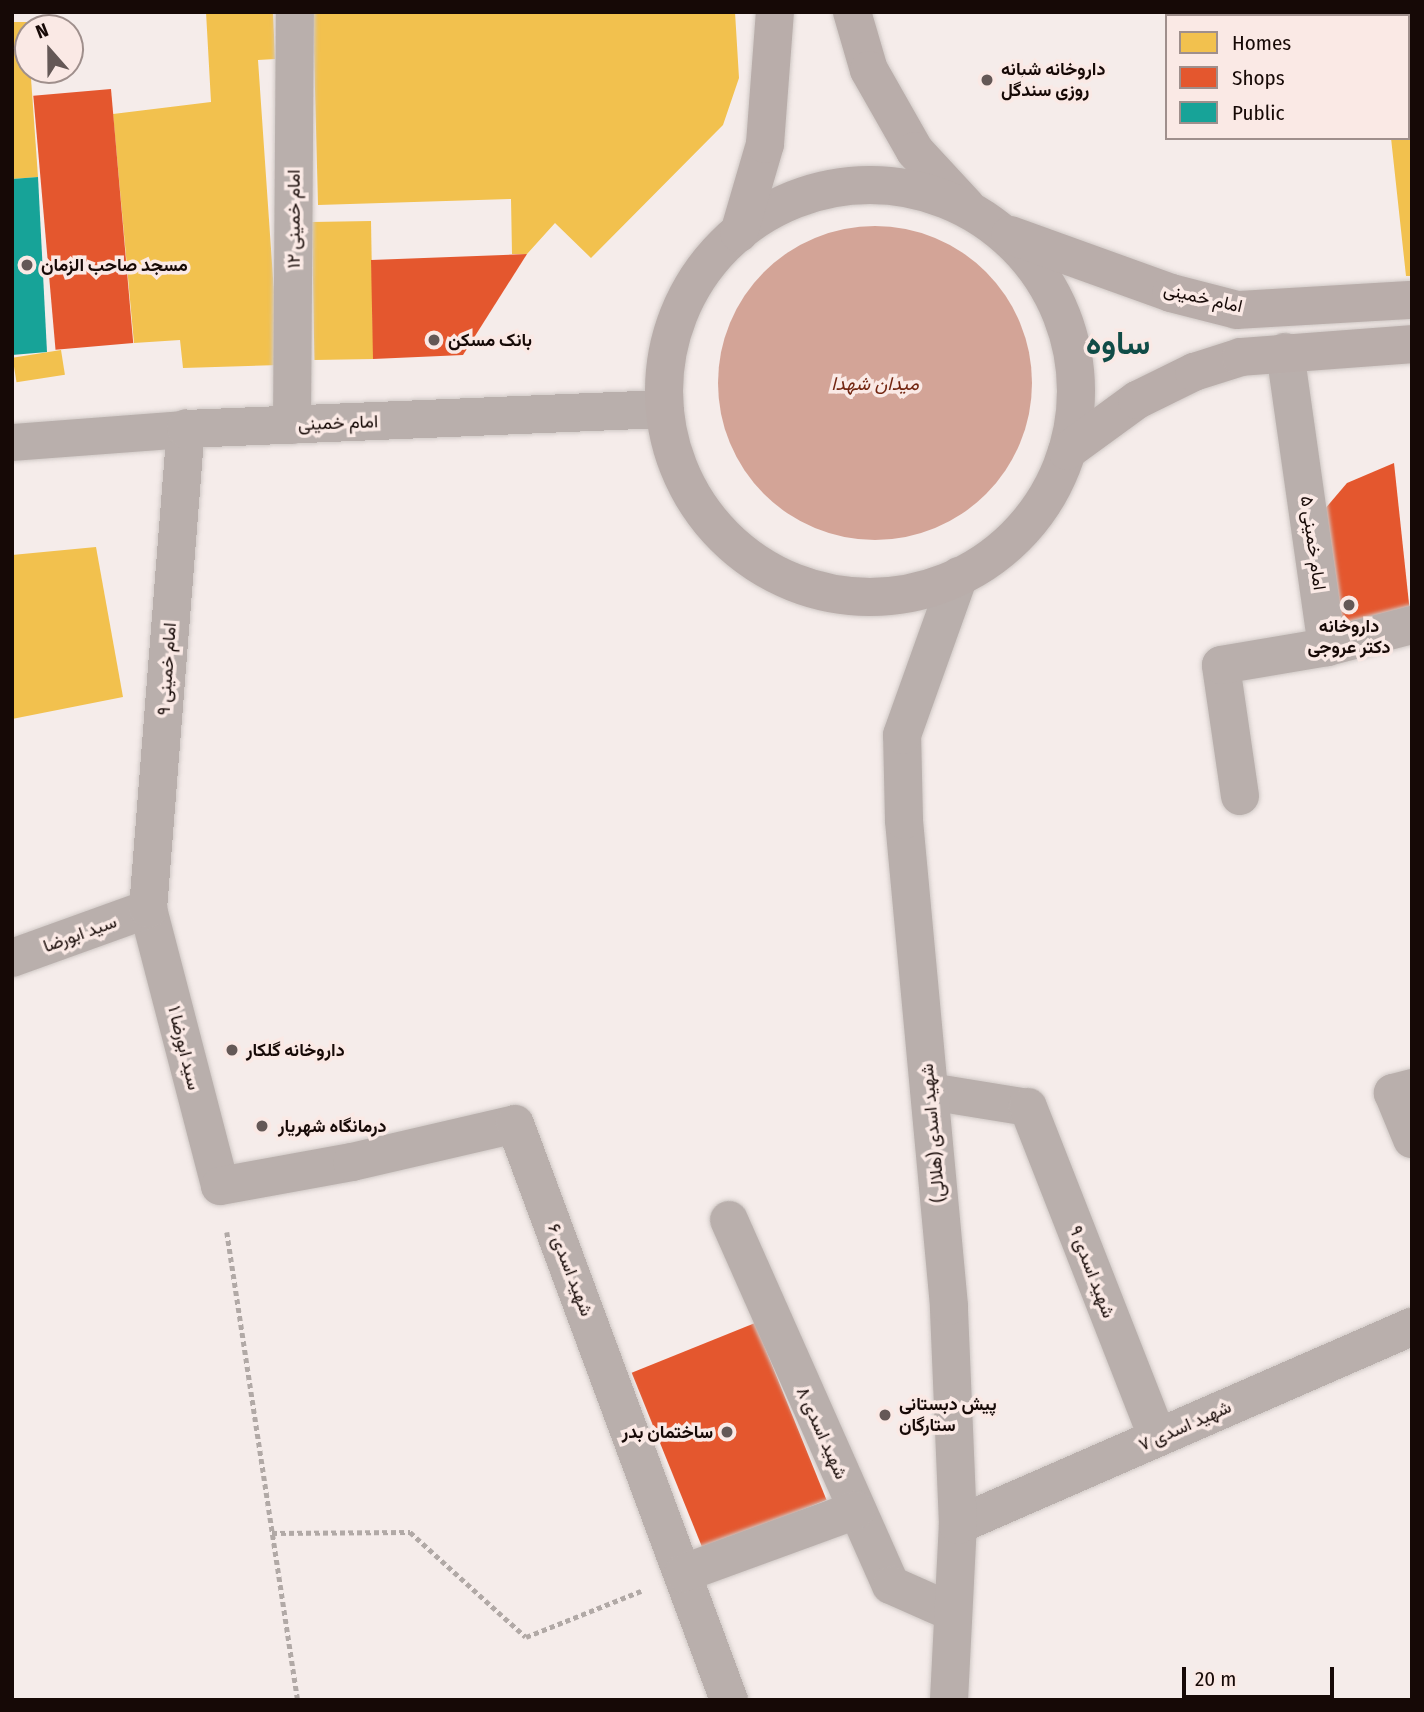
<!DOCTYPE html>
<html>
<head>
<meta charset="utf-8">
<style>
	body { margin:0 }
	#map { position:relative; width:1424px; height:1712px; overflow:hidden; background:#f5ecea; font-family:"Fira Sans Condensed",Vazirmatn,sans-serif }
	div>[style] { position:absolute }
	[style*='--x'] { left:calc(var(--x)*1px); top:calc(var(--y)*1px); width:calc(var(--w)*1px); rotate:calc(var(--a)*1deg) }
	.water>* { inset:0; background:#d3a497 }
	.round { border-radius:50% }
	.homes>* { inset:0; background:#f2c14e; transform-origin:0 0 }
	.shops>* { inset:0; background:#e4572e; transform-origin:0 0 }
	.public>* { inset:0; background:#17a398 }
	.path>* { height:4.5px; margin-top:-2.25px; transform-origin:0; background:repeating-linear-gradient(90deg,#b1a9a6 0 5px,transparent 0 8.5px) }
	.roads { filter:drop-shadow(0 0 2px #d0c9c6) drop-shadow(0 0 2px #d0c9c6) }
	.pedestrian>* { height:37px; margin:-18.5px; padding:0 18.5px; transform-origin:18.5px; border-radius:18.5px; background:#b9afac }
	.minor>* { height:38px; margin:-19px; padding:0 19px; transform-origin:19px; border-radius:19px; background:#b9afac }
	.tertiary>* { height:38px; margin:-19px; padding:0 19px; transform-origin:19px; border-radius:19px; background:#b9afac }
	.secondary>* { height:38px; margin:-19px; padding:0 19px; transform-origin:19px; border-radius:19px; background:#b9adaa }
	.secondary>.ring { margin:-19px; padding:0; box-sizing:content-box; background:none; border:38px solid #b9adaa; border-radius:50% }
	.dots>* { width:19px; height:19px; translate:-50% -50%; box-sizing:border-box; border:4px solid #fae9e5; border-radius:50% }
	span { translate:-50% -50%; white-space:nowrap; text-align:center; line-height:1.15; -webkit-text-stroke:7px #fae9e5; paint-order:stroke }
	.poi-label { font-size:18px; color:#160906; font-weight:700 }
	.left { translate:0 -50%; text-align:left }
	.right { translate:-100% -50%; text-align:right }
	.street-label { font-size:18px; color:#160906 }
	.water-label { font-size:19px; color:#722510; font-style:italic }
	.town-label { font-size:32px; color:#104c47; font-weight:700 }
	.frame { position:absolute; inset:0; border:14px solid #160906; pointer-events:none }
	.legend { position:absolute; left:1165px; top:14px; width:245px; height:126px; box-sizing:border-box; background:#fae9e5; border:2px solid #9f8f8c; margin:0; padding:9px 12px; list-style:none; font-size:21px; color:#160906 }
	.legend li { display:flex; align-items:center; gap:14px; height:35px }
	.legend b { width:35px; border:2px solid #9f8f8c }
	.north { position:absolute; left:14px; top:14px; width:70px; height:70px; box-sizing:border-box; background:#fae9e5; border:2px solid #9f8f8c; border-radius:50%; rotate:339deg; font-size:19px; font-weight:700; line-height:28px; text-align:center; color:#160906 }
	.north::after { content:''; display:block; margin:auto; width:24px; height:32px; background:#645856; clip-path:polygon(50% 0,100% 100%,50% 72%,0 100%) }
	.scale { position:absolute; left:1182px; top:1667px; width:152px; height:32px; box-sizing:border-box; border:4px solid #160906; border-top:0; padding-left:9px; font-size:21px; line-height:24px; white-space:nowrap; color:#160906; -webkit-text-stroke:5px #fae9e5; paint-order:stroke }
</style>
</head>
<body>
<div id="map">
	<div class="water">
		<i class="round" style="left:718px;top:226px;width:314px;height:314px"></i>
	</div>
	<div class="homes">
		<i style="clip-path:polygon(206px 12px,273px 12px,275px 59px,258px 60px,279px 365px,183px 368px,180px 340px,134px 343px,113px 114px,211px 102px)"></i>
		<i style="clip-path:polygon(313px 12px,735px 12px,739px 78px,723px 125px,591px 258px,555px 223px,527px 254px,512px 254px,511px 199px,318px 205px)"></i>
		<i style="clip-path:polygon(12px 22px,27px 22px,38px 177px,12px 179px)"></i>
		<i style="clip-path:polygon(1408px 58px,1412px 58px,1412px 276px,1406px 276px,1391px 138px,1408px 138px)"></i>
		<i style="left:371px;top:221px;width:138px;height:59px;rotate:89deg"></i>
		<i style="left:61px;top:350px;width:25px;height:49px;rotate:81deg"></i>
		<i style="clip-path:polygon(96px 547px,123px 697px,12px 719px,12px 555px)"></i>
	</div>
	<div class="shops">
		<i style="left:111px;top:89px;width:255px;height:78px;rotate:85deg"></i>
		<i style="clip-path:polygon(527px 254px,463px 355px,373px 359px,371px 260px)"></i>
		<i style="clip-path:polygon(1394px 463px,1410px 613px,1338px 631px,1324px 510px,1347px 483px)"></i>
		<i style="left:755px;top:1323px;width:191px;height:133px;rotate:68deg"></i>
	</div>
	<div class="public">
		<i style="clip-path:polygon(38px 177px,47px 352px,12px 355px,12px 179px)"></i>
	</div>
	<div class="path">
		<i style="--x:227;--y:1232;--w:473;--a:81.4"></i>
		<i style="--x:272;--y:1533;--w:138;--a:-0.4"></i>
		<i style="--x:410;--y:1532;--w:156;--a:42.2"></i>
		<i style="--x:526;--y:1637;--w:124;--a:-21.8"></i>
	</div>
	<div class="roads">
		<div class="pedestrian">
			<i style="--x:12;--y:442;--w:174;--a:-4.3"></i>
			<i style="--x:929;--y:1091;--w:100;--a:9.2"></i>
		</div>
		<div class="minor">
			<i style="--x:1285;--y:352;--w:298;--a:81.9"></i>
			<i style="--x:1327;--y:647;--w:88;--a:-14.5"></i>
			<i style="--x:292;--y:425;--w:413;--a:-89.6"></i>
			<i style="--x:1240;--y:796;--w:132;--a:-98.3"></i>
			<i style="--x:1221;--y:665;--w:108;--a:-9.6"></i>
			<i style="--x:148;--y:909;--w:286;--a:75.4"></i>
			<i style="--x:220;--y:1186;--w:134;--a:-10.3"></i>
			<i style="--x:352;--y:1162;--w:167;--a:-13.1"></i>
			<i style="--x:515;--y:1124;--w:614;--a:69.62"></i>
			<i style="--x:1412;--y:1088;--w:20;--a:165"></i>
			<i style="--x:1393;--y:1093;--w:50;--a:67.6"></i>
			<i style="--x:1028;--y:1107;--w:354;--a:68.6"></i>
			<i style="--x:729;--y:1220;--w:399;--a:66.1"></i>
			<i style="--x:891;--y:1585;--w:67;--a:23.9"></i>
			<i style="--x:958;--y:1525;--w:495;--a:-23.6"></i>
			<i style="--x:684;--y:1573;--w:183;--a:-20.1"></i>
		</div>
		<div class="tertiary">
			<i style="--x:12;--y:958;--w:145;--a:-19.8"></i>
			<i style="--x:148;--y:909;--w:482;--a:-85.5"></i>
			<i style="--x:186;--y:429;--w:479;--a:-2.4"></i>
			<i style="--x:949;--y:1700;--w:175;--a:-87.1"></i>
			<i style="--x:958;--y:1525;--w:219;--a:-92.4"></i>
			<i style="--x:949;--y:1306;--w:488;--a:-95.3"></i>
			<i style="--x:904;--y:820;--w:85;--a:-91.3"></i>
			<i style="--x:902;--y:735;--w:169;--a:-70.3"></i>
		</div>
		<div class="secondary">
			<i style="--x:852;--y:12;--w:60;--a:73.7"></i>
			<i style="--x:869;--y:70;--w:93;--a:60.4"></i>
			<i style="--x:915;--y:151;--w:75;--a:47.2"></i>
			<i class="ring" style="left:664px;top:185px;width:374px;height:374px"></i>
			<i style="--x:739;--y:233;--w:93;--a:-73.7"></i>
			<i style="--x:765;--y:144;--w:132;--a:-85.7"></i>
			<i style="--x:1010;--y:235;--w:171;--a:19.8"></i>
			<i style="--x:1171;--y:293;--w:68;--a:14.4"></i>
			<i style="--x:1237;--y:310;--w:175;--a:-3.3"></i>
			<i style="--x:1067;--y:451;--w:87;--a:-36.1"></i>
			<i style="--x:1137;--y:400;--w:64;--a:-26.2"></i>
			<i style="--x:1194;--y:372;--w:49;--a:-17.7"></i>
			<i style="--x:1241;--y:357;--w:171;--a:-4.3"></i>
		</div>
	</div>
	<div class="dots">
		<i style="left:987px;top:80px;background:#645856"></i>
		<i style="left:27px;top:265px;background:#645856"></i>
		<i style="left:434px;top:340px;background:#645856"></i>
		<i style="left:1349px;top:605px;background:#645856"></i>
		<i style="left:232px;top:1050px;background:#645856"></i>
		<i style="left:262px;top:1126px;background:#645856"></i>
		<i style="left:885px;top:1415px;background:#645856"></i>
		<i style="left:727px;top:1432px;background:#645856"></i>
	</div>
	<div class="poi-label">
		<span class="left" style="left:1001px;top:80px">داروخانه شبانه<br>روزی سندگل</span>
		<span class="left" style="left:41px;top:265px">مسجد صاحب الزمان</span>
		<span class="left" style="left:448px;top:340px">بانک مسکن</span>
		<span style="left:1349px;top:637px">داروخانه<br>دکتر عروجی</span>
		<span class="left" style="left:246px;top:1050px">داروخانه گلکار</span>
		<span class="left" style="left:278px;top:1126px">درمانگاه شهریار</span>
		<span class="left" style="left:899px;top:1415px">پیش دبستانی<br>ستارگان</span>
		<span class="right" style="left:713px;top:1432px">ساختمان بدر</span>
	</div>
	<div class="street-label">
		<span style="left:294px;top:219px;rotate:-90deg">امام خمینی ۱۲</span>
		<span style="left:1203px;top:298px;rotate:13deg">امام خمینی</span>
		<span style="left:338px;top:423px;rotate:-2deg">امام خمینی</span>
		<span style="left:1313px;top:543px;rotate:82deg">امام خمینی ۵</span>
		<span style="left:167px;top:669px;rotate:-86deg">امام خمینی ۹</span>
		<span style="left:80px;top:934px;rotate:-20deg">سید ابورضا</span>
		<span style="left:184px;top:1048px;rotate:76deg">سید ابورضا ۱</span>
		<span style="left:933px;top:1133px;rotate:-95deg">شهید اسدی (هلالی)</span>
		<span style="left:570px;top:1270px;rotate:69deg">شهید اسدی ۶</span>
		<span style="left:1092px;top:1272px;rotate:69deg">شهید اسدی ۹</span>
		<span style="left:1185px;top:1426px;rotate:-24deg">شهید اسدی ۷</span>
		<span style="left:822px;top:1433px;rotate:66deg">شهید اسدی ۸</span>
	</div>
	<div class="water-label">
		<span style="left:875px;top:384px">میدان شهدا</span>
	</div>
	<div class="town-label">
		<span style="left:1118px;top:343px">ساوه</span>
	</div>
	<div class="frame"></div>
	<ul class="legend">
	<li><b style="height:19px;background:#f2c14e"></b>Homes</li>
	<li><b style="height:19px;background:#e4572e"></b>Shops</li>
	<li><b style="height:19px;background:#17a398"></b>Public</li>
	</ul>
	<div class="north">N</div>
	<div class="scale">20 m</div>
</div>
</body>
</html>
